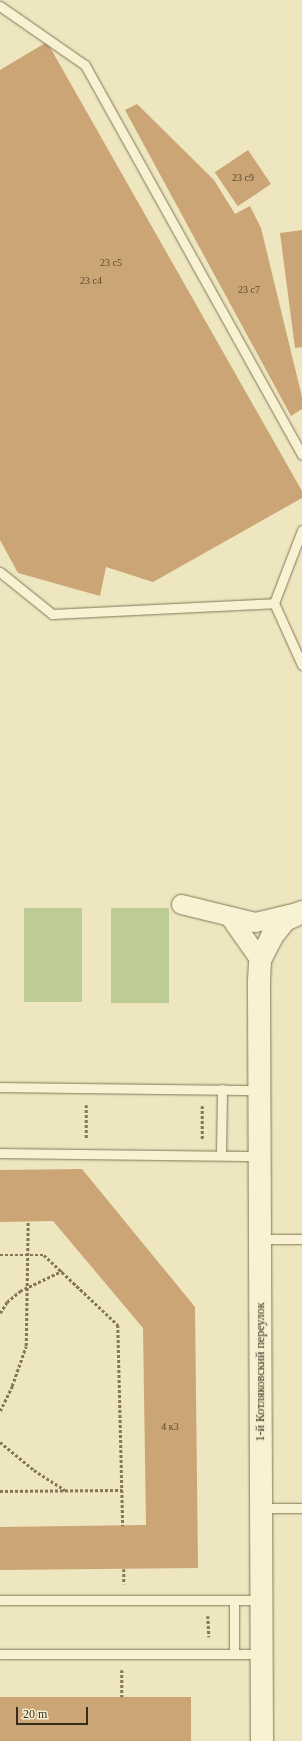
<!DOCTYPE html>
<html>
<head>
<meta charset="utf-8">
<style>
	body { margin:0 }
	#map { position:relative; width:302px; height:1741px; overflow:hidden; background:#ede6bf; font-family:"Times New Roman",serif }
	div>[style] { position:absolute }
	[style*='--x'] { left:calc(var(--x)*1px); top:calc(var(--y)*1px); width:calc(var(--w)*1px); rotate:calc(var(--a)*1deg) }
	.green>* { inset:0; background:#bdcb94; transform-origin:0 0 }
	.building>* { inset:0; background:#cba575; transform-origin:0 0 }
	.path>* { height:2.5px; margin-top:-1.25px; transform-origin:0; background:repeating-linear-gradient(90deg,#857658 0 3px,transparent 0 5px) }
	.roads { filter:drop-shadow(0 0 1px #857658) drop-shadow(0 0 1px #857658) }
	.lane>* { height:9px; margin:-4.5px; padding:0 4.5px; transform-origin:4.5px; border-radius:4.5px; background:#f8f2d2 }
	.street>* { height:19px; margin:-9.5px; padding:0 9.5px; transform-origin:9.5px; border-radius:9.5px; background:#f8f2d2 }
	.secondary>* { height:22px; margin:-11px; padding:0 11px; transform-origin:11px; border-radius:11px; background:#f8f2d2 }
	span { translate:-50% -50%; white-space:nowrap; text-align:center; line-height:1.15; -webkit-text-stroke:4px #f5efcf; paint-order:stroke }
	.number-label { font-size:10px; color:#5a4a32 }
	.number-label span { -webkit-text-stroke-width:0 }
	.street-label { font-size:12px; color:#352c1c }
	.scale { position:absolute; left:16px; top:1707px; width:72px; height:18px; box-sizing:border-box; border:2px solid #352c1c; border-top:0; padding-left:5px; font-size:12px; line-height:14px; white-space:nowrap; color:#352c1c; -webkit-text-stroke:3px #f5efcf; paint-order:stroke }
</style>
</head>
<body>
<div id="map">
	<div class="green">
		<i style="left:24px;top:908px;width:58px;height:94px"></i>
		<i style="left:111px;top:908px;width:58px;height:95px"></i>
	</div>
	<div class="building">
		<i style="clip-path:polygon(47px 42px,302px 491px,302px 498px,153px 582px,106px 567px,100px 596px,18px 573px,0 540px,0 70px)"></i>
		<i style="clip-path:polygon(137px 104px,214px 180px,235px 214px,250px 206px,261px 228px,302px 397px,302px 409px,291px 416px,125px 110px)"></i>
		<i style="left:248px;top:150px;width:41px;height:40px;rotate:56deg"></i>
		<i style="clip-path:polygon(302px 230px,302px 347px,295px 348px,280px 233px)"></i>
		<i style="clip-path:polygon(82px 1169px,195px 1307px,198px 1568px,0 1570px,0 1527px,146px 1525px,143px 1328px,53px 1221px,0 1222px,0 1170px)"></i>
		<i style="left:191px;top:1697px;width:44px;height:191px;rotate:90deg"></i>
	</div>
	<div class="path">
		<i style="--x:86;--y:1138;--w:33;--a:-90"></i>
		<i style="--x:202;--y:1139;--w:33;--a:-90"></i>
		<i style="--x:0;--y:1255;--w:44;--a:0"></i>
		<i style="--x:44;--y:1255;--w:102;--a:43.4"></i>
		<i style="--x:118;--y:1325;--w:201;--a:88.6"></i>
		<i style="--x:0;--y:1313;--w:13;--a:-58"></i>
		<i style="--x:7;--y:1302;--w:17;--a:-40"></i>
		<i style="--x:20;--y:1291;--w:47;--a:-25.5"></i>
		<i style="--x:0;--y:1411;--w:28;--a:-64"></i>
		<i style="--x:12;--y:1386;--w:42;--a:-70.7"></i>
		<i style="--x:26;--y:1346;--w:124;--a:-89.1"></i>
		<i style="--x:0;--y:1442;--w:44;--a:39.5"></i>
		<i style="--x:34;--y:1470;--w:37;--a:33"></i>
		<i style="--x:0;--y:1491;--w:122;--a:-0.5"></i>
		<i style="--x:124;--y:1569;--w:15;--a:90"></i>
		<i style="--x:208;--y:1616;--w:21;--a:87"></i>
		<i style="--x:122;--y:1670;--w:27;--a:90"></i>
	</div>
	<div class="roads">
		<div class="lane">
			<i style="--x:0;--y:6;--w:103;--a:34.8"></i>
			<i style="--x:85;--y:65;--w:446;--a:60.9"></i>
			<i style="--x:302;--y:530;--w:78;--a:111"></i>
			<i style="--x:274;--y:603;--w:68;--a:65.7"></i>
			<i style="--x:0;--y:572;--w:67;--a:38.9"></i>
			<i style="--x:52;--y:614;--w:222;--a:-2.8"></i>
			<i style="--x:0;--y:1087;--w:260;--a:0.7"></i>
			<i style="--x:0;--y:1153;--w:260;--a:0.7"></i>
			<i style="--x:221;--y:1155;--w:66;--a:-89.1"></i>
			<i style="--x:260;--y:1239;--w:42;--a:0"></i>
			<i style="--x:261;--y:1508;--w:41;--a:0"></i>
			<i style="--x:0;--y:1600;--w:261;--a:0"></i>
			<i style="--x:0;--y:1654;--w:261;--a:0"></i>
			<i style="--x:234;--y:1654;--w:54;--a:-90"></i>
		</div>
		<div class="street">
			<i style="--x:181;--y:904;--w:76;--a:13.7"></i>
			<i style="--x:255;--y:922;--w:43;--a:-13.4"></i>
			<i style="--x:230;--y:917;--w:52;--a:55.1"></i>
		</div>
		<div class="secondary">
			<i style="--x:262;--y:1741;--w:760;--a:-90.23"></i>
			<i style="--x:259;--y:981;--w:21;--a:-87"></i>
			<i style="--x:260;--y:960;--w:27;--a:-63"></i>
			<i style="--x:272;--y:936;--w:21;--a:-51"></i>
			<i style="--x:285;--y:920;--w:19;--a:-25"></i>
		</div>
	</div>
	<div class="number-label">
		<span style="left:243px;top:178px">23 с9</span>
		<span style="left:111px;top:263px">23 с5</span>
		<span style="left:91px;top:281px">23 с4</span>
		<span style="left:249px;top:290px">23 с7</span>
		<span style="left:170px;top:1427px">4 к3</span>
	</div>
	<div class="street-label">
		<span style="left:261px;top:1372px;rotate:-90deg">1-й Котляковский переулок</span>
	</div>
	<div class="scale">20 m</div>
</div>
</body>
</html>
